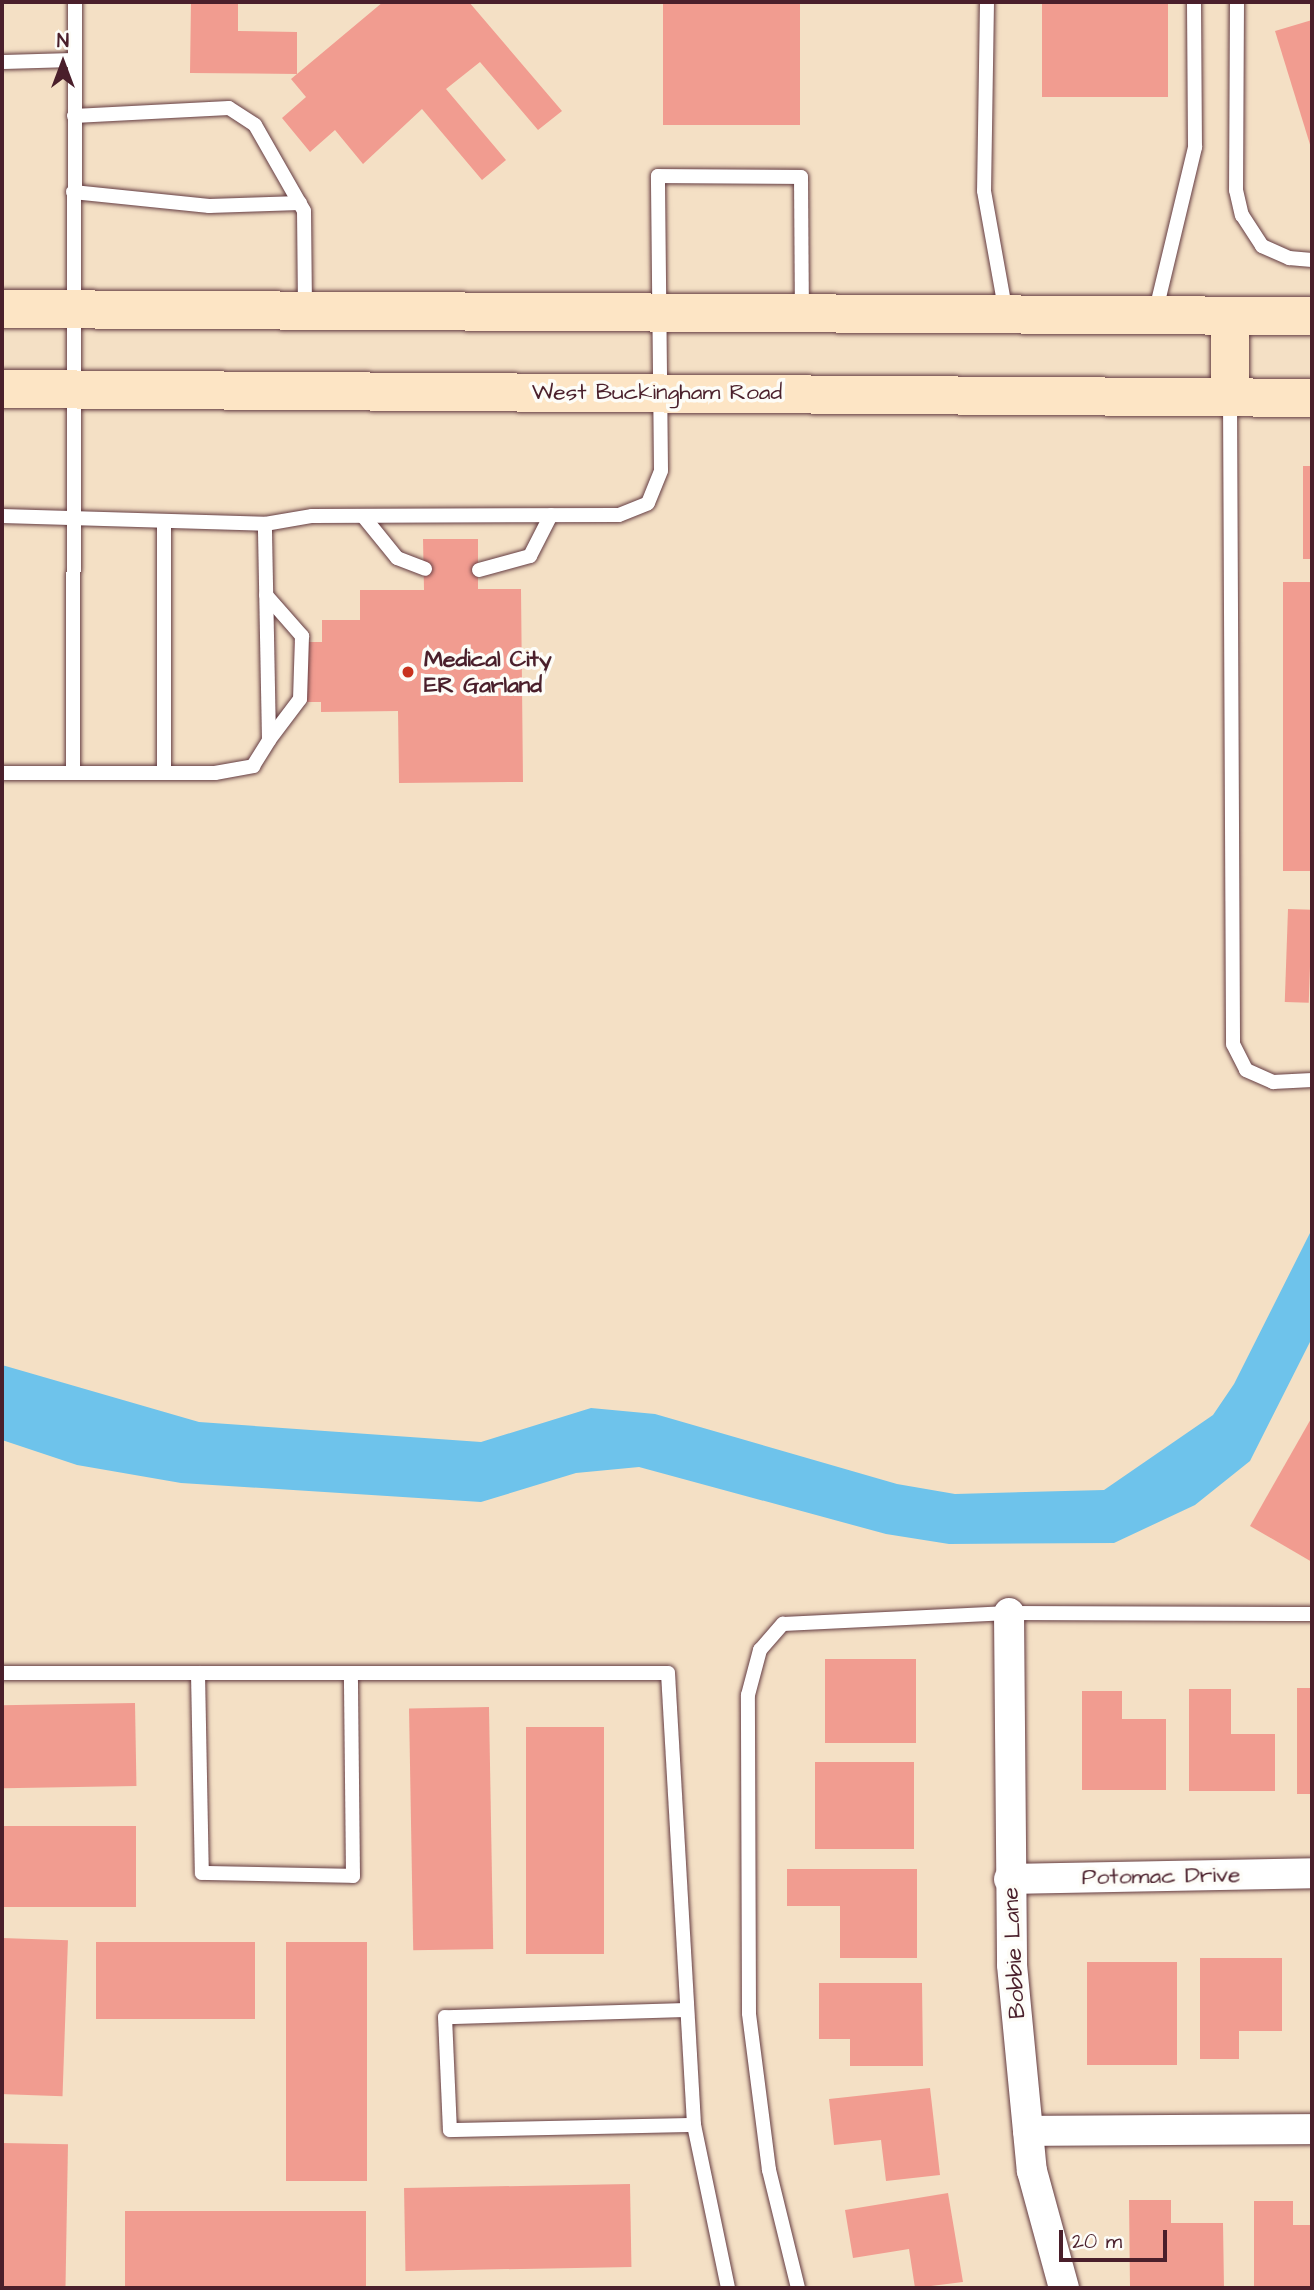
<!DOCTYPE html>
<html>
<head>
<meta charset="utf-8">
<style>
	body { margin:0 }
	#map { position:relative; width:1314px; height:2290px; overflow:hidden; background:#f4e0c5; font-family:"Architects Daughter",sans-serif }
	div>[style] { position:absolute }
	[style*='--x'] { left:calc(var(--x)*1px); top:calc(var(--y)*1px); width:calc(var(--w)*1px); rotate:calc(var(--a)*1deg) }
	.water>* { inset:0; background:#6ec3eb }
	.building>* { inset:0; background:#f19c90; transform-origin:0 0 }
	.roads { filter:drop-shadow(0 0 2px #643c42) drop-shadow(0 0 2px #643c42) }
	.service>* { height:14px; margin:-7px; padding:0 7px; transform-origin:7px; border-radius:7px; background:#fff }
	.minor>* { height:30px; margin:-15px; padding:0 15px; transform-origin:15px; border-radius:15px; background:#fff }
	.secondary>* { height:38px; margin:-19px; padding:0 19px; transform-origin:19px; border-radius:19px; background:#fde5c5 }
	.dots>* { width:19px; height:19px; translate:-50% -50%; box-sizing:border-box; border:4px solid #fdfcf7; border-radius:50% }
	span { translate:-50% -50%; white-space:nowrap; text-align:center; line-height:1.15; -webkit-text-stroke:7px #fdfcf7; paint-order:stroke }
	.street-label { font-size:23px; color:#4a1f2b }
	.poi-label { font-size:23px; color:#4a1f2b; font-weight:700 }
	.left { translate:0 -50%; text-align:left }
	.frame { position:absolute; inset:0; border:4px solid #4a1f2b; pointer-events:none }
	.north { position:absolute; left:28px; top:28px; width:70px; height:70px; -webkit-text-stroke:5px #fdfcf7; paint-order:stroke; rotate:0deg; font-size:19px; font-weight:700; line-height:28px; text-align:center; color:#4a1f2b }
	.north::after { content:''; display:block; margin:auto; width:24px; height:32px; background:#4a1f2b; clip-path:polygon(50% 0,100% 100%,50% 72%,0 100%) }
	.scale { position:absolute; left:1059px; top:2230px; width:108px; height:32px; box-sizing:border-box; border:4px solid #4a1f2b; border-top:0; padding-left:9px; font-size:21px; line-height:24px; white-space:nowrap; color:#4a1f2b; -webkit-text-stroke:5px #fdfcf7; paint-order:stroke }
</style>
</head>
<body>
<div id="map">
	<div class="water">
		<i style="clip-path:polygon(1312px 1229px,1312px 1338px,1250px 1461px,1195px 1505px,1114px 1543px,949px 1544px,886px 1534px,639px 1467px,576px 1473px,481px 1502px,181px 1483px,77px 1465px,2px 1440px,2px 1365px,199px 1422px,481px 1442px,591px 1408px,655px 1414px,897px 1484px,955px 1494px,1104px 1490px,1213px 1415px,1234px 1384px)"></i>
	</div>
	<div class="building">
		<i style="clip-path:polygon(191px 2px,238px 2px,238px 31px,297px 32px,297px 74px,190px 73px)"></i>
		<i style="clip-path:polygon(383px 2px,469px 2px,562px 111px,538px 130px,480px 62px,446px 89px,506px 160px,482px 180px,422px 109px,363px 164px,335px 130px,310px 152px,282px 118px,306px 97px,291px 79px)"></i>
		<i style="left:663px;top:2px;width:137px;height:123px"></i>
		<i style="left:1042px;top:2px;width:126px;height:95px"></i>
		<i style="clip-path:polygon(1312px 20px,1312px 151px,1275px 31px)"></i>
		<i style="left:1303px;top:466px;width:9px;height:93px"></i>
		<i style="clip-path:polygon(423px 539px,478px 539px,478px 589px,521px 589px,523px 782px,399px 783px,398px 711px,321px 712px,321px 702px,294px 702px,294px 642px,322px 642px,322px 620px,360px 620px,360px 590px,424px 590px)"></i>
		<i style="left:1283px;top:582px;width:29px;height:289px"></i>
		<i style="left:1288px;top:909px;width:24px;height:93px;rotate:2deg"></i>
		<i style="clip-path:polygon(1312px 1417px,1312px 1562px,1250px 1526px)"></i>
		<i style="left:825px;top:1659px;width:91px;height:84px"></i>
		<i style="left:1297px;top:1688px;width:15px;height:106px"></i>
		<i style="clip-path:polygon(1189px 1689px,1231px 1689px,1231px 1734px,1275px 1734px,1275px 1791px,1189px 1791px)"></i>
		<i style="clip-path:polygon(1082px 1691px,1122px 1691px,1122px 1719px,1166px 1719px,1166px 1790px,1082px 1790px)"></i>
		<i style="left:135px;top:1703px;width:83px;height:133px;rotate:89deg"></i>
		<i style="left:489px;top:1707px;width:242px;height:80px;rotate:89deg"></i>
		<i style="left:526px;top:1727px;width:78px;height:227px"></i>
		<i style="left:815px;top:1762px;width:99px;height:87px"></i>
		<i style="left:2px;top:1826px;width:134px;height:81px"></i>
		<i style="clip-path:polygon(787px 1869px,917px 1869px,917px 1958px,840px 1958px,840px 1906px,787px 1906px)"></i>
		<i style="left:2px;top:1938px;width:66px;height:156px;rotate:2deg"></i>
		<i style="left:96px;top:1942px;width:159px;height:77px"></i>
		<i style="left:286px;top:1942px;width:81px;height:239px"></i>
		<i style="left:1310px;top:1957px;width:2px;height:95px"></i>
		<i style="clip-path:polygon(1200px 1958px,1282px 1958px,1282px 2031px,1239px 2031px,1239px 2059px,1200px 2059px)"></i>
		<i style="left:1087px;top:1962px;width:90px;height:103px"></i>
		<i style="clip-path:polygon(819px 1983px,922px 1983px,923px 2066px,850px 2066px,850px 2039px,819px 2039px)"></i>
		<i style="clip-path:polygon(930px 2088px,940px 2175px,886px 2181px,881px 2140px,834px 2145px,829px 2099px)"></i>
		<i style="left:2px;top:2143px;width:66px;height:145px;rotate:1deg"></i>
		<i style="left:630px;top:2184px;width:83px;height:226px;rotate:89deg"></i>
		<i style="clip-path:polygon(948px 2193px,963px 2282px,915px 2288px,909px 2249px,853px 2258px,845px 2210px)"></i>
		<i style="clip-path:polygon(1129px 2200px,1171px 2200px,1171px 2223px,1223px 2223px,1224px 2288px,1130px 2288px)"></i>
		<i style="clip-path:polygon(1254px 2201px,1293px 2201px,1293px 2225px,1312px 2225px,1312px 2288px,1254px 2288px)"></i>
		<i style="left:125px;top:2211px;width:241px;height:77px"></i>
	</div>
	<div class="roads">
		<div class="service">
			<i style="--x:987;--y:2;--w:189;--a:90.9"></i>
			<i style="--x:984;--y:191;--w:124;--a:79.8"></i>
			<i style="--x:1237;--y:2;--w:188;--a:90.3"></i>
			<i style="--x:1236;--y:190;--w:26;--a:77"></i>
			<i style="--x:1242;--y:215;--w:37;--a:57"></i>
			<i style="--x:1262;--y:246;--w:30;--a:24"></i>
			<i style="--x:1289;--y:258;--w:23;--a:5"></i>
			<i style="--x:2;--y:62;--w:72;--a:-1.6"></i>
			<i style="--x:74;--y:116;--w:155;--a:-3"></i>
			<i style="--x:229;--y:108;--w:31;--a:33"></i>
			<i style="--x:255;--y:125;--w:99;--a:60.3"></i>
			<i style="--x:304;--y:211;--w:98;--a:89.4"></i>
			<i style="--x:73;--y:192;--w:137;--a:5.9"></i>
			<i style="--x:209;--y:206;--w:91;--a:-1.9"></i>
			<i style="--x:1155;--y:314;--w:172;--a:-76.5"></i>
			<i style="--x:1195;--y:147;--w:145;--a:-90.4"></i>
			<i style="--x:1230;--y:398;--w:646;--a:89.73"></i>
			<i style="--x:1233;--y:1044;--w:29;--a:63"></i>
			<i style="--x:1246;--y:1070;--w:30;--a:24"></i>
			<i style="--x:1273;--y:1082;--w:39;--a:-3"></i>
			<i style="--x:2;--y:516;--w:263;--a:1.7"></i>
			<i style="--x:265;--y:524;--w:48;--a:-9.7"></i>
			<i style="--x:312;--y:516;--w:307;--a:-0.2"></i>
			<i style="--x:619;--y:515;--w:31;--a:-22"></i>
			<i style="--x:648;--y:503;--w:35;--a:-68"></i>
			<i style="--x:661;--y:470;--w:294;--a:-90.6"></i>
			<i style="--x:658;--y:176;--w:143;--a:0.4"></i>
			<i style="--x:801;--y:177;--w:135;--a:89.6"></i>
			<i style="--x:363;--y:516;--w:54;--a:51"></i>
			<i style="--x:397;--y:558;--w:30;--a:21"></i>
			<i style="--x:164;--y:522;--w:251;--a:90"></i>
			<i style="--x:479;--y:570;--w:53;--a:-15.4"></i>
			<i style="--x:530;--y:556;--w:46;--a:-62.9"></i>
			<i style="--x:266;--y:595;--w:55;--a:48.7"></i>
			<i style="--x:302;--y:636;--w:63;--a:91.8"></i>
			<i style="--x:300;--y:699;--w:51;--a:127.1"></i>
			<i style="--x:73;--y:772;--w:770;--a:-89.85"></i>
			<i style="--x:2;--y:773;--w:213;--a:0"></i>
			<i style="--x:215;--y:773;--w:39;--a:-10"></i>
			<i style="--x:253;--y:766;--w:31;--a:-58"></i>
			<i style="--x:269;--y:740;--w:216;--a:-91.1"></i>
			<i style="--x:2;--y:1673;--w:666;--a:0"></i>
			<i style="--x:668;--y:1673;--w:453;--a:86.7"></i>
			<i style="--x:694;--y:2125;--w:167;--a:78.2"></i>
			<i style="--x:198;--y:1673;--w:200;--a:88.9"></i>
			<i style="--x:202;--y:1873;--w:151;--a:1.1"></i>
			<i style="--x:353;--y:1876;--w:203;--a:-90.6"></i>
			<i style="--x:687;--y:2010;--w:242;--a:178.3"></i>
			<i style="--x:445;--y:2017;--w:113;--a:87.5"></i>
			<i style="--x:450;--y:2130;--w:244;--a:-1.2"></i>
			<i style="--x:798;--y:2288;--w:122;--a:-103.8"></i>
			<i style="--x:769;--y:2170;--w:158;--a:-97.3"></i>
			<i style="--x:749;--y:2013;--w:318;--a:-90.2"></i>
			<i style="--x:748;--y:1695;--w:47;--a:-75.1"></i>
			<i style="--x:760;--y:1650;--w:35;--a:-49"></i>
			<i style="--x:783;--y:1624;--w:226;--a:-2.8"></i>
			<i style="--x:1009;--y:1613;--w:303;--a:0.2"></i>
		</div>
		<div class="minor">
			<i style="--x:1009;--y:1613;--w:352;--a:89.5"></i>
			<i style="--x:1012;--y:1965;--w:207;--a:84.5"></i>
			<i style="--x:1032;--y:2171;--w:121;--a:74.7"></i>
			<i style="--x:1009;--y:1879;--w:303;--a:-1.1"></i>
			<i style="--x:1028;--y:2131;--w:284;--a:-0.4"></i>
		</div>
		<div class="secondary">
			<i style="--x:2;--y:309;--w:1310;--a:0.31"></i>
			<i style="--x:1230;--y:316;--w:81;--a:90"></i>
			<i style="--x:2;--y:389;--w:1310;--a:0.39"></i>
		</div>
	</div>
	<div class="dots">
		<i style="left:408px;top:672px;background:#c8321e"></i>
	</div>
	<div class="street-label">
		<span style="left:657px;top:392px">West Buckingham Road</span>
		<span style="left:1161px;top:1876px;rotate:-1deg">Potomac Drive</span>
		<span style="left:1014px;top:1953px;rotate:-93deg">Bobbie Lane</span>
	</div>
	<div class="poi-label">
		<span class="left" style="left:424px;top:672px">Medical City<br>ER Garland</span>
	</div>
	<div class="frame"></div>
	<div class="north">N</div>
	<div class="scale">20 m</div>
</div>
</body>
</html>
